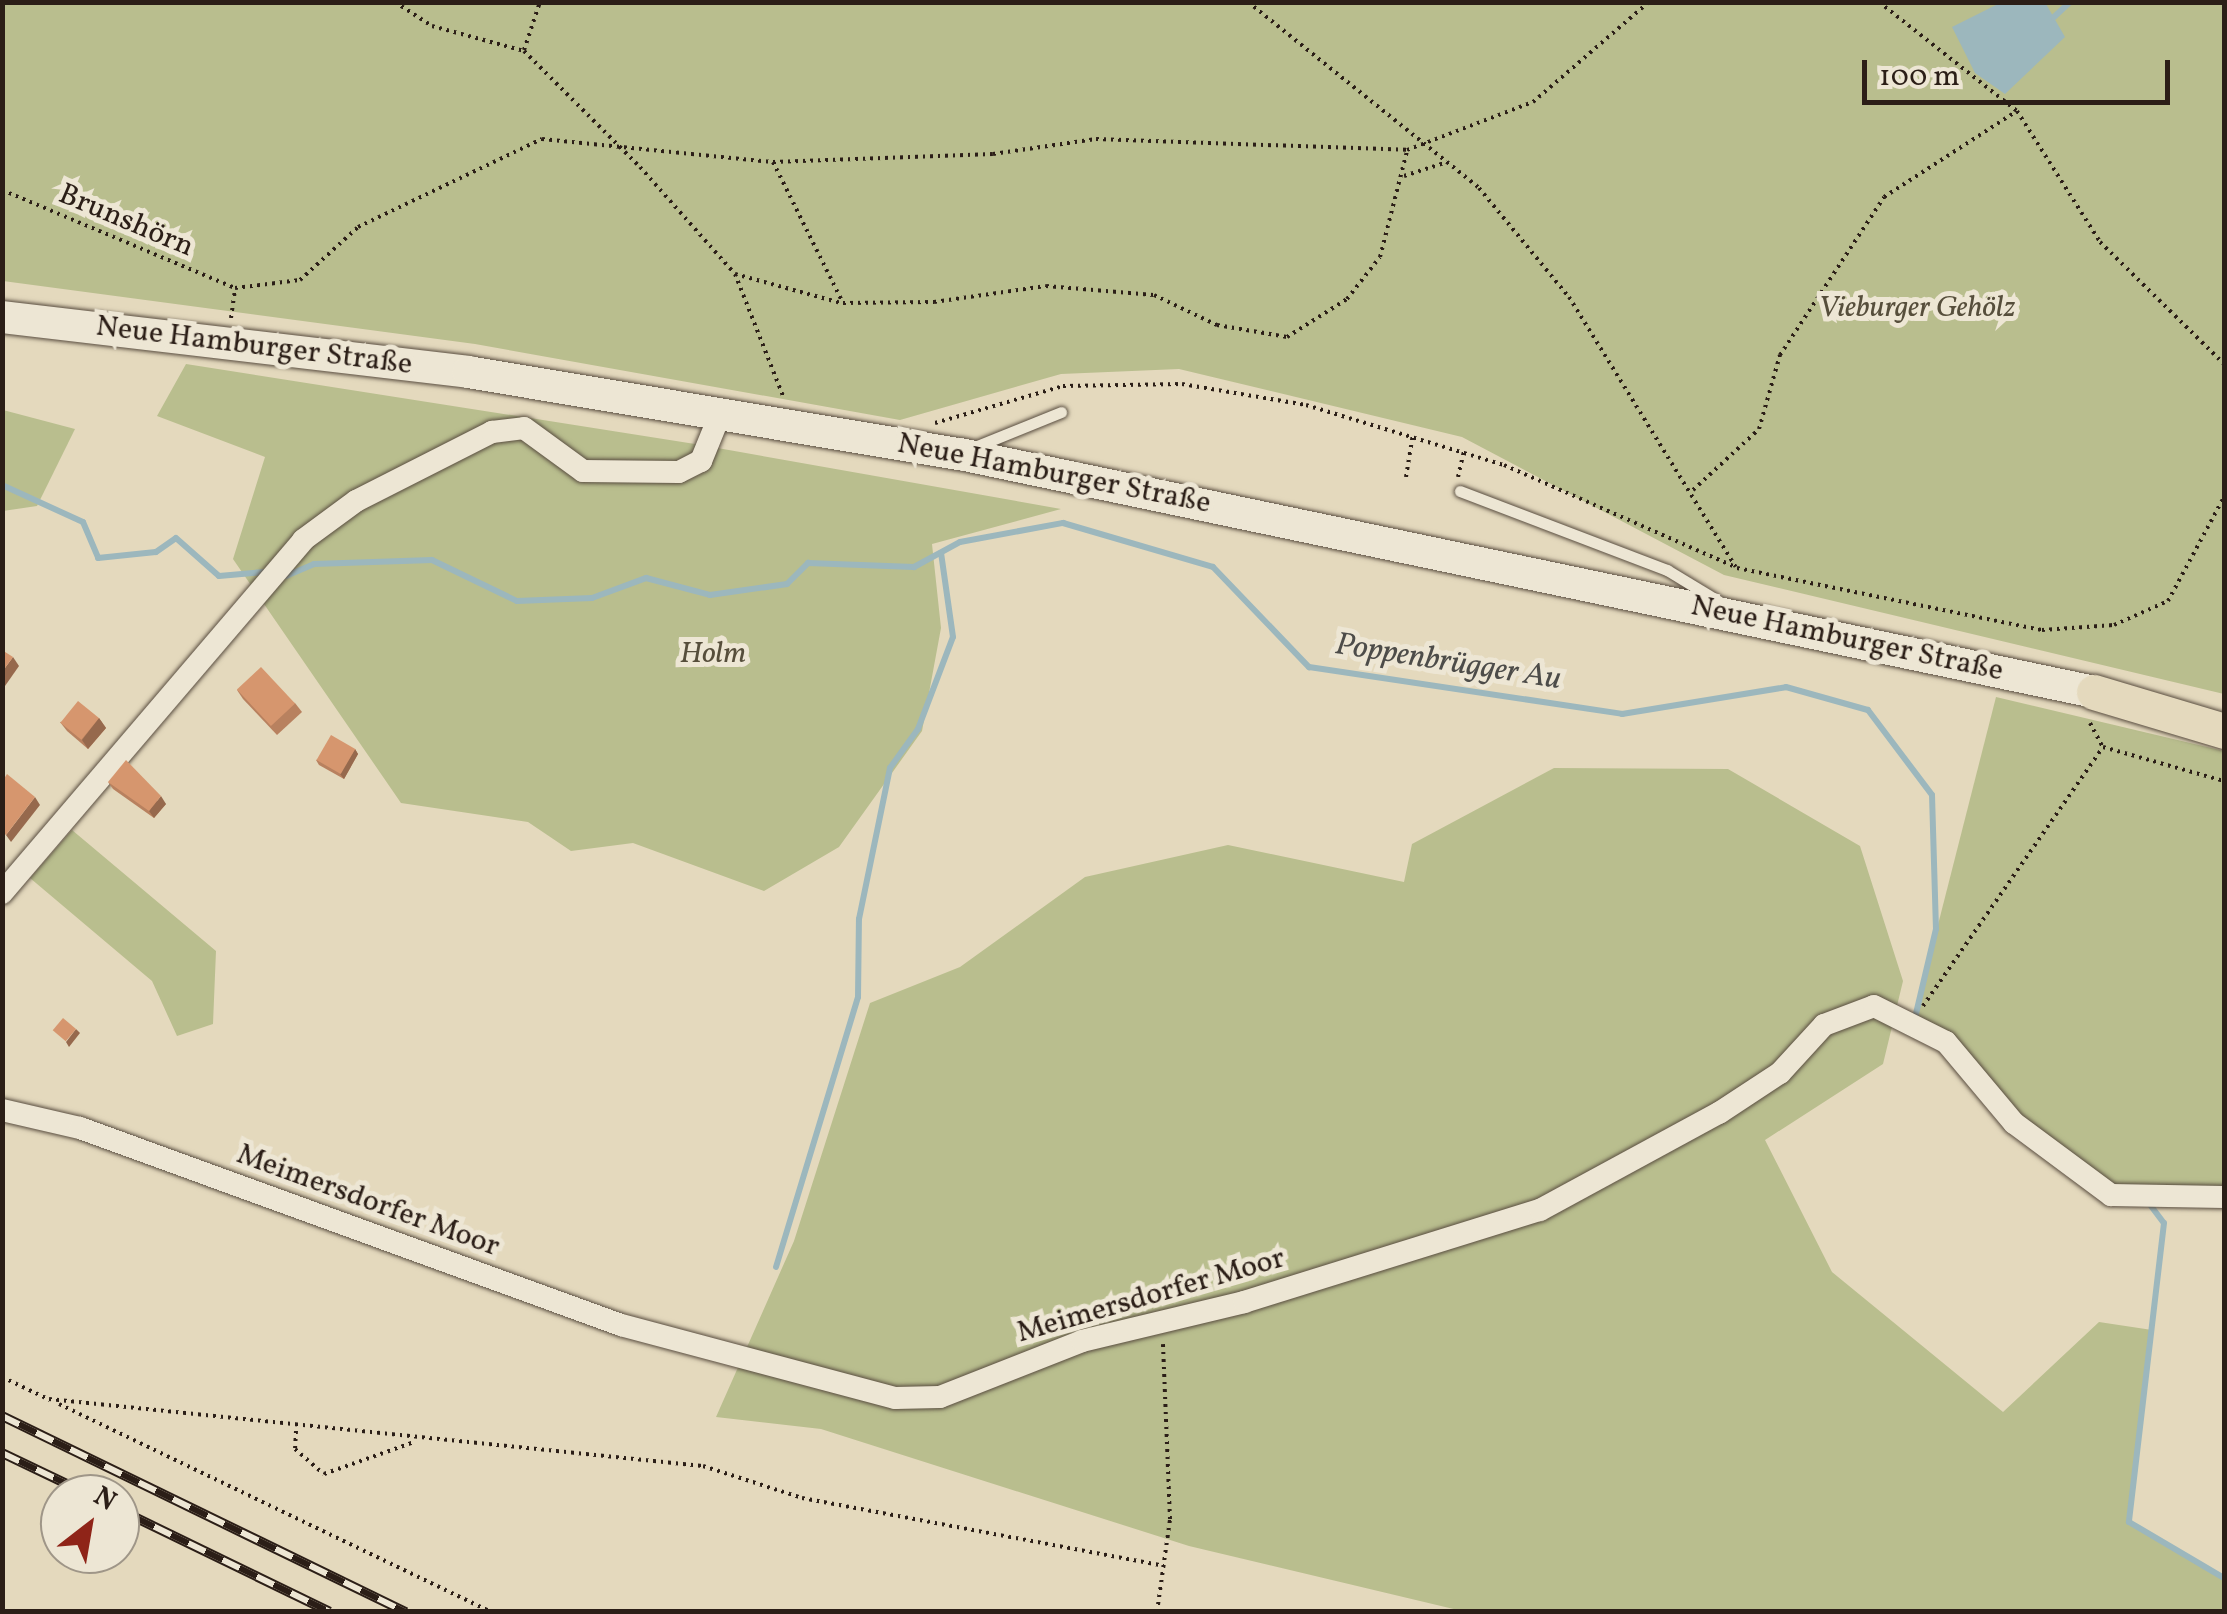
<!DOCTYPE html>
<html>
<head>
<meta charset="utf-8">
<style>
	body { margin:0 }
	#map { position:relative; width:2227px; height:1614px; overflow:hidden; background:#e4d9bd; font-family:Vollkorn,serif }
	div>[style] { position:absolute }
	[style*='--x'] { left:calc(var(--x)*1px); top:calc(var(--y)*1px); width:calc(var(--w)*1px); rotate:calc(var(--a)*1deg) }
	.green>* { inset:0; background:#b9be8e }
	.water>* { inset:0; background:#9cb7bd }
	.stream>* { height:6px; margin:-3px; padding:0 3px; transform-origin:3px; border-radius:3px; background:#9cb7bd }
	.path>* { height:4px; margin-top:-2px; transform-origin:0; background:repeating-linear-gradient(90deg,#2b1e17 0 2.5px,transparent 0 7.5px) }
	.roads { filter:drop-shadow(0 0 2px #594d40) drop-shadow(0 0 2px #594d40) }
	.service>* { height:11px; margin:-5.5px; padding:0 5.5px; transform-origin:5.5px; border-radius:5.5px; background:#ede6d4 }
	.minor>* { height:22px; margin:-11px; padding:0 11px; transform-origin:11px; border-radius:11px; background:#ede6d4 }
	.secondary>* { height:32px; margin:-16px; padding:0 16px; transform-origin:16px; border-radius:16px; background:#ede6d4 }
	.primary>* { height:35px; margin:-17.5px; padding:0 17.5px; transform-origin:17.5px; border-radius:17.5px; background:#e4d9bd }
	.rail>* { height:10px; margin-top:-5px; transform-origin:0; background:repeating-linear-gradient(90deg,#ede6d4 0 19px,#2b1e17 0 38px); box-sizing:border-box; border-block:2px solid #2b1e17 }
	.wall>* { inset:0; background:#b8815f }
	.shaded-wall>* { inset:0; background:#96694d }
	.building>* { inset:0; background:#d6966e; transform-origin:0 0 }
	span { translate:-50% -50%; white-space:nowrap; text-align:center; line-height:1.15; -webkit-text-stroke:10px #ede6d4; paint-order:stroke }
	.street-label { font-size:30px; color:#2b1e17 }
	.park-label { font-size:30px; color:#564e3b; font-style:italic }
	.water-label { font-size:32px; color:#4d4c49; font-style:italic }
	.frame { position:absolute; inset:0; border:5px solid #2b1e17; pointer-events:none }
	.north { position:absolute; left:40px; top:1474px; width:100px; height:100px; box-sizing:border-box; background:#ede6d4; border:2px solid #9f9688; border-radius:50%; rotate:31deg; font-size:28px; font-weight:700; line-height:40px; text-align:center; color:#2b1e17 }
	.north::after { content:''; display:block; margin:auto; width:35px; height:45px; background:#8f2418; clip-path:polygon(50% 0,100% 100%,50% 72%,0 100%) }
	.scale { position:absolute; left:1862px; top:60px; width:308px; height:45px; box-sizing:border-box; border:5px solid #2b1e17; border-top:0; padding-left:12px; font-size:30px; line-height:35px; white-space:nowrap; color:#2b1e17; -webkit-text-stroke:8px #ede6d4; paint-order:stroke }
</style>
</head>
<body>
<div id="map">
	<div class="green">
		<i style="clip-path:polygon(2px 3px,2224px 3px,2224px 694px,1724px 575px,1462px 437px,1179px 369px,1061px 374px,900px 420px,475px 344px,3px 281px)"></i>
		<i style="clip-path:polygon(186px 364px,695px 444px,1061px 509px,932px 544px,941px 628px,922px 731px,839px 847px,764px 891px,633px 843px,571px 851px,528px 822px,401px 803px,233px 559px,265px 457px,157px 416px)"></i>
		<i style="clip-path:polygon(3px 410px,75px 429px,37px 506px,3px 511px)"></i>
		<i style="clip-path:polygon(1996px 697px,2224px 751px,2224px 1197px,2111px 1195px,1914px 1019px)"></i>
		<i style="clip-path:polygon(1554px 768px,1728px 769px,1860px 846px,1903px 981px,1883px 1064px,1765px 1140px,1832px 1272px,2003px 1412px,2099px 1322px,2152px 1330px,2130px 1522px,2224px 1578px,2224px 1611px,1462px 1611px,1189px 1546px,821px 1429px,716px 1417px,794px 1241px,870px 1003px,960px 967px,1085px 877px,1228px 845px,1404px 882px,1412px 844px)"></i>
		<i style="clip-path:polygon(72px 830px,216px 951px,213px 1024px,177px 1036px,152px 981px,30px 878px)"></i>
	</div>
	<div class="water">
		<i style="clip-path:polygon(1998px 4px,2046px 4px,2065px 37px,2005px 94px,1975px 73px,1952px 27px)"></i>
	</div>
	<div class="stream">
		<i style="--x:2054;--y:17;--w:22;--a:-43"></i>
		<i style="--x:2;--y:485;--w:89;--a:24.6"></i>
		<i style="--x:83;--y:522;--w:39;--a:67"></i>
		<i style="--x:98;--y:558;--w:58;--a:-5.9"></i>
		<i style="--x:156;--y:552;--w:24;--a:-35"></i>
		<i style="--x:176;--y:538;--w:57;--a:41.5"></i>
		<i style="--x:219;--y:576;--w:45;--a:-5.1"></i>
		<i style="--x:286;--y:576;--w:30;--a:-23"></i>
		<i style="--x:314;--y:564;--w:118;--a:-1.9"></i>
		<i style="--x:432;--y:560;--w:94;--a:25.8"></i>
		<i style="--x:517;--y:601;--w:75;--a:-2.3"></i>
		<i style="--x:592;--y:598;--w:58;--a:-20.3"></i>
		<i style="--x:646;--y:578;--w:66;--a:14.9"></i>
		<i style="--x:710;--y:595;--w:78;--a:-8.1"></i>
		<i style="--x:787;--y:584;--w:30;--a:-45"></i>
		<i style="--x:808;--y:563;--w:106;--a:2.2"></i>
		<i style="--x:914;--y:567;--w:52;--a:-28.5"></i>
		<i style="--x:960;--y:542;--w:105;--a:-10.5"></i>
		<i style="--x:1063;--y:523;--w:156;--a:16.3"></i>
		<i style="--x:1213;--y:567;--w:139;--a:46.2"></i>
		<i style="--x:1309;--y:667;--w:317;--a:8.5"></i>
		<i style="--x:1622;--y:714;--w:166;--a:-9.3"></i>
		<i style="--x:1786;--y:687;--w:85;--a:15.7"></i>
		<i style="--x:1868;--y:710;--w:106;--a:53"></i>
		<i style="--x:1932;--y:795;--w:134;--a:88.3"></i>
		<i style="--x:1936;--y:929;--w:91;--a:103.3"></i>
		<i style="--x:2148;--y:1202;--w:26;--a:53"></i>
		<i style="--x:2164;--y:1223;--w:301;--a:96.7"></i>
		<i style="--x:2129;--y:1522;--w:110;--a:30.5"></i>
		<i style="--x:776;--y:1267;--w:282;--a:-73.1"></i>
		<i style="--x:858;--y:997;--w:78;--a:-89.3"></i>
		<i style="--x:859;--y:919;--w:154;--a:-78.4"></i>
		<i style="--x:890;--y:768;--w:48;--a:-54.3"></i>
		<i style="--x:918;--y:729;--w:98;--a:-69.2"></i>
		<i style="--x:953;--y:637;--w:85;--a:-98.1"></i>
	</div>
	<div class="path">
		<i style="--x:395;--y:2;--w:44;--a:33"></i>
		<i style="--x:432;--y:26;--w:95;--a:15.2"></i>
		<i style="--x:524;--y:51;--w:164;--a:45"></i>
		<i style="--x:640;--y:167;--w:143;--a:48.4"></i>
		<i style="--x:735;--y:274;--w:131;--a:68.5"></i>
		<i style="--x:1248;--y:2;--w:297;--a:38.8"></i>
		<i style="--x:1479;--y:188;--w:141;--a:50.5"></i>
		<i style="--x:1569;--y:297;--w:317;--a:58.3"></i>
		<i style="--x:1879;--y:2;--w:176;--a:38.3"></i>
		<i style="--x:2017;--y:111;--w:155;--a:57.6"></i>
		<i style="--x:2100;--y:242;--w:174;--a:44.5"></i>
		<i style="--x:524;--y:50;--w:51;--a:-71.6"></i>
		<i style="--x:773;--y:162;--w:157;--a:63.6"></i>
		<i style="--x:843;--y:303;--w:91;--a:-0.6"></i>
		<i style="--x:934;--y:302;--w:113;--a:-8.1"></i>
		<i style="--x:1046;--y:286;--w:108;--a:4.8"></i>
		<i style="--x:1154;--y:295;--w:70;--a:25.5"></i>
		<i style="--x:1217;--y:325;--w:71;--a:9.7"></i>
		<i style="--x:1287;--y:337;--w:71;--a:-32.3"></i>
		<i style="--x:1347;--y:299;--w:53;--a:-51.8"></i>
		<i style="--x:1380;--y:257;--w:109;--a:-75.7"></i>
		<i style="--x:1404;--y:176;--w:45;--a:-18"></i>
		<i style="--x:2;--y:190;--w:253;--a:22.8"></i>
		<i style="--x:235;--y:288;--w:65;--a:-7"></i>
		<i style="--x:300;--y:280;--w:79;--a:-42.4"></i>
		<i style="--x:358;--y:227;--w:204;--a:-25.6"></i>
		<i style="--x:542;--y:139;--w:232;--a:5.7"></i>
		<i style="--x:773;--y:162;--w:220;--a:-2.1"></i>
		<i style="--x:993;--y:154;--w:104;--a:-8.3"></i>
		<i style="--x:1096;--y:139;--w:311;--a:2"></i>
		<i style="--x:1407;--y:150;--w:135;--a:-20.9"></i>
		<i style="--x:1533;--y:102;--w:153;--a:-40.8"></i>
		<i style="--x:735;--y:274;--w:110;--a:15.3"></i>
		<i style="--x:231;--y:318;--w:30;--a:-82"></i>
		<i style="--x:935;--y:423;--w:133;--a:-16.1"></i>
		<i style="--x:1063;--y:386;--w:119;--a:-1"></i>
		<i style="--x:1182;--y:384;--w:126;--a:9.6"></i>
		<i style="--x:1306;--y:405;--w:207;--a:16.9"></i>
		<i style="--x:1504;--y:465;--w:255;--a:23.8"></i>
		<i style="--x:1737;--y:568;--w:311;--a:11.5"></i>
		<i style="--x:2042;--y:630;--w:72;--a:-4"></i>
		<i style="--x:2114;--y:625;--w:59;--a:-24"></i>
		<i style="--x:2168;--y:601;--w:118;--a:-61.7"></i>
		<i style="--x:1406;--y:477;--w:44;--a:-80.8"></i>
		<i style="--x:1458;--y:477;--w:26;--a:-77"></i>
		<i style="--x:1693;--y:490;--w:90;--a:-42.7"></i>
		<i style="--x:1759;--y:429;--w:77;--a:-74.2"></i>
		<i style="--x:1780;--y:355;--w:189;--a:-56.6"></i>
		<i style="--x:1884;--y:197;--w:158;--a:-32.9"></i>
		<i style="--x:2090;--y:723;--w:27;--a:62"></i>
		<i style="--x:2103;--y:747;--w:126;--a:15.7"></i>
		<i style="--x:1923;--y:1006;--w:315;--a:-55.2"></i>
		<i style="--x:2;--y:1377;--w:53;--a:25.6"></i>
		<i style="--x:49;--y:1399;--w:657;--a:5.85"></i>
		<i style="--x:703;--y:1466;--w:104;--a:17.9"></i>
		<i style="--x:802;--y:1498;--w:368;--a:10.6"></i>
		<i style="--x:59;--y:1404;--w:480;--a:25.7"></i>
		<i style="--x:296;--y:1431;--w:18;--a:93"></i>
		<i style="--x:295;--y:1449;--w:38;--a:41"></i>
		<i style="--x:324;--y:1474;--w:96;--a:-19.6"></i>
		<i style="--x:1157;--y:1612;--w:94;--a:-82"></i>
		<i style="--x:1170;--y:1519;--w:175;--a:-92.3"></i>
	</div>
	<div class="roads">
		<div class="service">
			<i style="--x:972;--y:448;--w:96;--a:-22"></i>
			<i style="--x:1460;--y:491;--w:222;--a:20.9"></i>
			<i style="--x:1667;--y:570;--w:60;--a:31.3"></i>
		</div>
		<div class="minor">
			<i style="--x:2;--y:893;--w:464;--a:-49.5"></i>
			<i style="--x:303;--y:540;--w:66;--a:-36.3"></i>
			<i style="--x:356;--y:501;--w:153;--a:-26.9"></i>
			<i style="--x:492;--y:432;--w:32;--a:-7"></i>
			<i style="--x:524;--y:428;--w:73;--a:36.1"></i>
			<i style="--x:583;--y:471;--w:96;--a:0.6"></i>
			<i style="--x:679;--y:472;--w:25;--a:-27"></i>
			<i style="--x:701;--y:461;--w:53;--a:-67.8"></i>
			<i style="--x:2;--y:1110;--w:80;--a:13"></i>
			<i style="--x:80;--y:1128;--w:576;--a:20.01"></i>
			<i style="--x:621;--y:1325;--w:284;--a:14.9"></i>
			<i style="--x:895;--y:1398;--w:45;--a:-1.3"></i>
			<i style="--x:940;--y:1397;--w:153;--a:-21.5"></i>
			<i style="--x:1082;--y:1341;--w:167;--a:-13.5"></i>
			<i style="--x:1244;--y:1302;--w:310;--a:-17.3"></i>
			<i style="--x:1540;--y:1210;--w:204;--a:-28.5"></i>
			<i style="--x:1719;--y:1113;--w:73;--a:-33.3"></i>
			<i style="--x:1780;--y:1073;--w:65;--a:-47.5"></i>
			<i style="--x:1824;--y:1025;--w:53;--a:-20.8"></i>
			<i style="--x:1874;--y:1006;--w:80;--a:26.6"></i>
			<i style="--x:1946;--y:1042;--w:106;--a:50"></i>
			<i style="--x:2014;--y:1123;--w:121;--a:36.6"></i>
			<i style="--x:2111;--y:1195;--w:113;--a:1"></i>
		</div>
		<div class="secondary">
			<i style="--x:2;--y:317;--w:469;--a:6.7"></i>
			<i style="--x:468;--y:372;--w:499;--a:9.5"></i>
			<i style="--x:960;--y:454;--w:1159;--a:11.85"></i>
		</div>
		<div class="primary">
			<i style="--x:2094;--y:692;--w:136;--a:16.7"></i>
		</div>
	</div>
	<div class="rail">
		<i style="--x:2;--y:1416;--w:449;--a:25.9"></i>
		<i style="--x:2;--y:1453;--w:95;--a:25.5"></i>
		<i style="--x:120;--y:1510;--w:233;--a:25.9"></i>
	</div>
	<div class="wall">
		<i style="clip-path:polygon(237px 690px,295px 703px,302px 712px,277px 735px,243px 699px)"></i>
		<i style="clip-path:polygon(99px 718px,106px 728px,88px 749px,67px 731px,60px 722px)"></i>
		<i style="clip-path:polygon(355px 749px,358px 754px,344px 779px,319px 765px,316px 760px)"></i>
		<i style="clip-path:polygon(108px 782px,166px 804px,154px 818px,113px 789px)"></i>
	</div>
	<div class="shaded-wall">
		<i style="clip-path:polygon(13px 657px,19px 666px,5px 686px,2px 682px,2px 672px)"></i>
		<i style="clip-path:polygon(99px 718px,106px 728px,88px 749px,82px 740px)"></i>
		<i style="clip-path:polygon(355px 749px,358px 754px,344px 779px,340px 774px)"></i>
		<i style="clip-path:polygon(161px 796px,166px 804px,154px 818px,149px 811px)"></i>
		<i style="clip-path:polygon(35px 797px,40px 805px,11px 842px,6px 835px)"></i>
		<i style="clip-path:polygon(76px 1029px,80px 1033px,69px 1047px,66px 1042px)"></i>
	</div>
	<div class="building">
		<i style="clip-path:polygon(2px 650px,13px 657px,2px 672px)"></i>
		<i style="left:261px;top:667px;width:50px;height:33px;rotate:47deg"></i>
		<i style="left:78px;top:701px;width:27px;height:28px;rotate:39deg"></i>
		<i style="left:331px;top:735px;width:28px;height:29px;rotate:30deg"></i>
		<i style="clip-path:polygon(126px 760px,161px 796px,149px 811px,108px 782px)"></i>
		<i style="clip-path:polygon(7px 774px,35px 797px,6px 835px,2px 832px,2px 782px)"></i>
		<i style="left:63px;top:1018px;width:17px;height:16px;rotate:40deg"></i>
	</div>
	<div class="street-label">
		<span style="left:126px;top:221px;rotate:23deg">Brunshörn</span>
		<span style="left:254px;top:346px;rotate:7deg">Neue Hamburger Straße</span>
		<span style="left:1054px;top:474px;rotate:11deg">Neue Hamburger Straße</span>
		<span style="left:1847px;top:639px;rotate:12deg">Neue Hamburger Straße</span>
		<span style="left:368px;top:1201px;rotate:20deg">Meimersdorfer Moor</span>
		<span style="left:1151px;top:1296px;rotate:-16deg">Meimersdorfer Moor</span>
	</div>
	<div class="park-label">
		<span style="left:1917px;top:308px">Vieburger Gehölz</span>
		<span style="left:713px;top:654px">Holm</span>
	</div>
	<div class="water-label">
		<span style="left:1448px;top:663px;rotate:9deg">Poppenbrügger Au</span>
	</div>
	<div class="frame"></div>
	<div class="north">N</div>
	<div class="scale">100 m</div>
</div>
</body>
</html>
